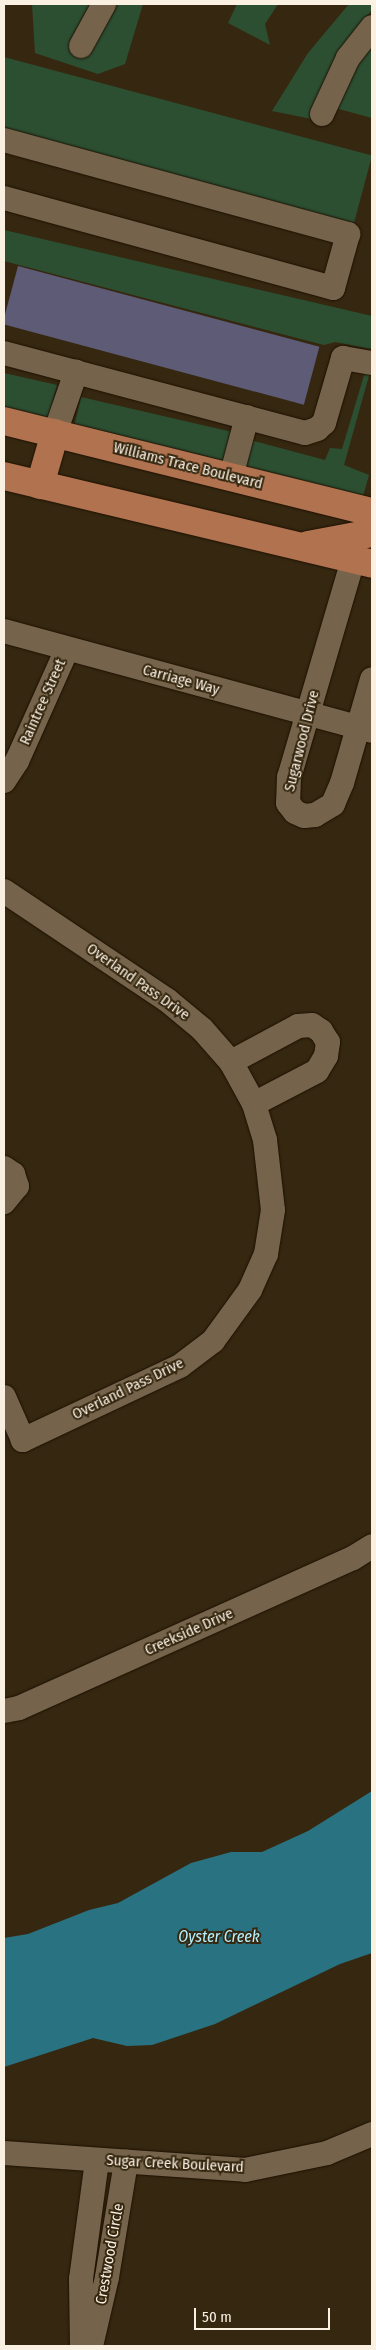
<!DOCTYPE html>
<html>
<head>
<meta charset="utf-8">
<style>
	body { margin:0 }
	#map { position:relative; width:376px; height:2350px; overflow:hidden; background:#362810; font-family:"Fira Sans Condensed",sans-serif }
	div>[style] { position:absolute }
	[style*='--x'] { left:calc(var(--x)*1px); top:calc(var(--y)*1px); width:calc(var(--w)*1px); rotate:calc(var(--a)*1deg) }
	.green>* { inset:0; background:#2c4f32; transform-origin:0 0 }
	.water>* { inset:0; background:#297281 }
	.building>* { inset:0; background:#5d5b76; transform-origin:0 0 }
	.roads { filter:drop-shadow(0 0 1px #1d1000) drop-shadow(0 0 1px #1d1000) }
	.minor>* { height:24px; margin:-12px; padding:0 12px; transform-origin:12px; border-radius:12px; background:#75644b }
	.major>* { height:28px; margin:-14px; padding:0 14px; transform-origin:14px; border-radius:14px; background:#b0724f }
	span { translate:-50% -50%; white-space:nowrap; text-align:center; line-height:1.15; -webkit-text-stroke:4px #362810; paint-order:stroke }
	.street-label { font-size:15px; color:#fbf1e3 }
	.water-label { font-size:16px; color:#b4effd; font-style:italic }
	.frame { position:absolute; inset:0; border:5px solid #fbf1e3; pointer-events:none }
	.scale { position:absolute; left:194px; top:2308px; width:136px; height:22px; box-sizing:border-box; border:2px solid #fbf1e3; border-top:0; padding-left:6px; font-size:15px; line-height:18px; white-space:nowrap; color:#fbf1e3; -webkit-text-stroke:4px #362810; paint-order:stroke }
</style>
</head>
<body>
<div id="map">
	<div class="green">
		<i style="clip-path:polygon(32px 4px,143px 4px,125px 64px,98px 74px,35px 53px)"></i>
		<i style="clip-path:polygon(237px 4px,278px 4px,265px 24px,270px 45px,228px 23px)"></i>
		<i style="clip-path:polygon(349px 4px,372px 4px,372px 10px,343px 45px,312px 119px,272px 111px,308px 53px)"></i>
		<i style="clip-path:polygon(372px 44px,372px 118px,335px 108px,357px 64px)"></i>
		<i style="left:4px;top:57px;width:381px;height:72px;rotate:15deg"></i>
		<i style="clip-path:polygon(4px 230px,372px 316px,372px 349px,335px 342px,324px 345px,4px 261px)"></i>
		<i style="clip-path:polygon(365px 372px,370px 372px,344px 465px,369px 475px,362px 500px,239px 473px,250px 440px,325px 460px,330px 448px,342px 449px)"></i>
		<i style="clip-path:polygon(4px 373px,57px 385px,48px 419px,4px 410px)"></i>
		<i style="left:81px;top:397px;width:154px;height:30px;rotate:13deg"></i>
	</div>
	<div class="water">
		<i style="clip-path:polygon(372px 1791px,372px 1953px,340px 1964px,215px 2024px,152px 2045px,127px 2046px,93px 2038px,4px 2067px,4px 1938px,28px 1934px,89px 1910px,118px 1903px,191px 1863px,231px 1852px,262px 1852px,308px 1831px)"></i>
	</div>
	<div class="building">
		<i style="left:18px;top:266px;width:312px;height:60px;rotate:15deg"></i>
	</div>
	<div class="roads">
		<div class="minor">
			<i style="--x:81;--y:46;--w:48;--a:-61.3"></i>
			<i style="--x:322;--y:114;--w:62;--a:-65.1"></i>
			<i style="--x:348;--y:58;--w:39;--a:-52"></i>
			<i style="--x:4;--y:140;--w:357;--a:15.3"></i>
			<i style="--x:348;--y:234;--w:56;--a:105.5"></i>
			<i style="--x:333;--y:288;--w:341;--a:-164.7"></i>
			<i style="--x:4;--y:353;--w:311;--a:14.9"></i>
			<i style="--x:305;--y:433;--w:13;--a:-18"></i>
			<i style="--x:317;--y:429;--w:9;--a:-41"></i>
			<i style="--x:324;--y:423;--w:68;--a:-73.7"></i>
			<i style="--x:343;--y:358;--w:29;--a:10"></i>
			<i style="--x:55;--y:433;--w:65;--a:-71"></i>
			<i style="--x:231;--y:477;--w:62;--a:-75.1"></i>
			<i style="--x:353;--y:560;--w:226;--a:106.4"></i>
			<i style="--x:289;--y:777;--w:26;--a:92"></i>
			<i style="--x:288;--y:803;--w:11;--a:52"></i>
			<i style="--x:295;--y:812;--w:10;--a:24"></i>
			<i style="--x:304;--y:816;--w:11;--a:-5"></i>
			<i style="--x:315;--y:815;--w:21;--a:-31"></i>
			<i style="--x:333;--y:804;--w:23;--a:-67"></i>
			<i style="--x:342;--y:783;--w:108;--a:-73.9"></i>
			<i style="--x:4;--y:631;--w:381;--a:15.2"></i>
			<i style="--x:4;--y:781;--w:24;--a:-57"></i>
			<i style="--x:17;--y:761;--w:123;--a:-65.9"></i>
			<i style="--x:4;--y:891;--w:196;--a:33.8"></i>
			<i style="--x:167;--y:1000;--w:45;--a:39.6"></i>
			<i style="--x:202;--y:1029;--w:44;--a:48.7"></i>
			<i style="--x:231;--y:1062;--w:48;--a:61.3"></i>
			<i style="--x:254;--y:1104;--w:38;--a:73"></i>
			<i style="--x:265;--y:1140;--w:70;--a:83.5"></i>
			<i style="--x:273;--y:1210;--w:45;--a:99"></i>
			<i style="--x:266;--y:1254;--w:39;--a:114"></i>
			<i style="--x:250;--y:1290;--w:63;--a:126"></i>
			<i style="--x:213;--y:1341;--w:41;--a:142.9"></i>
			<i style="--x:180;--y:1366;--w:174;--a:154.8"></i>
			<i style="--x:23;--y:1440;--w:47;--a:-113.8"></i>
			<i style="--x:231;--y:1062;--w:76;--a:-28.2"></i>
			<i style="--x:298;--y:1026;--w:14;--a:-4"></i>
			<i style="--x:312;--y:1025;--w:11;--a:34"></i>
			<i style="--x:321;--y:1031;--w:13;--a:58"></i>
			<i style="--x:328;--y:1042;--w:14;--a:98"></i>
			<i style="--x:326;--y:1056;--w:17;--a:121"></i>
			<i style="--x:317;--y:1071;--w:71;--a:152.4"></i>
			<i style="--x:4;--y:1168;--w:11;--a:34"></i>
			<i style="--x:13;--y:1174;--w:13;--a:72"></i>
			<i style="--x:17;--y:1186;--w:21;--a:129"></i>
			<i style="--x:4;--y:1711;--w:15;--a:-11"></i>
			<i style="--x:19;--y:1708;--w:366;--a:-24.2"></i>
			<i style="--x:353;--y:1558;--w:22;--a:-32"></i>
			<i style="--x:4;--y:2153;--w:242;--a:4"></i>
			<i style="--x:245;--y:2170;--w:84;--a:-11.7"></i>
			<i style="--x:327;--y:2153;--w:49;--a:-22.9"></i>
			<i style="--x:82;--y:2345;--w:66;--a:-90.9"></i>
			<i style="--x:81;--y:2279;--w:120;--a:-82.3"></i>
			<i style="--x:91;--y:2346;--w:71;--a:-76.9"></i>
			<i style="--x:107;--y:2277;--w:117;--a:-80.6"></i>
		</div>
		<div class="major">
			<i style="--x:4;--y:421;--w:379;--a:13.9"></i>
			<i style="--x:4;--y:476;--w:378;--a:13.4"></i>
			<i style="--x:40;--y:485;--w:54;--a:-73.9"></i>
			<i style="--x:308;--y:545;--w:65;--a:-10.6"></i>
		</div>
	</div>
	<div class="street-label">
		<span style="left:188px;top:466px;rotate:14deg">Williams Trace Boulevard</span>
		<span style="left:181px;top:680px;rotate:15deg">Carriage Way</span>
		<span style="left:43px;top:702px;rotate:-66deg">Raintree Street</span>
		<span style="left:302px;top:741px;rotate:-76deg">Sugarwood Drive</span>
		<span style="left:138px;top:982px;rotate:35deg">Overland Pass Drive</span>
		<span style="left:128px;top:1389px;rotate:-26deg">Overland Pass Drive</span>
		<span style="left:189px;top:1632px;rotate:-24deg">Creekside Drive</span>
		<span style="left:175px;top:2164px;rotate:3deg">Sugar Creek Boulevard</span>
		<span style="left:110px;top:2254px;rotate:-80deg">Crestwood Circle</span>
	</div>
	<div class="water-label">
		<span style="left:219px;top:1937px">Oyster Creek</span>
	</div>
	<div class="frame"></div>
	<div class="scale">50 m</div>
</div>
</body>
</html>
